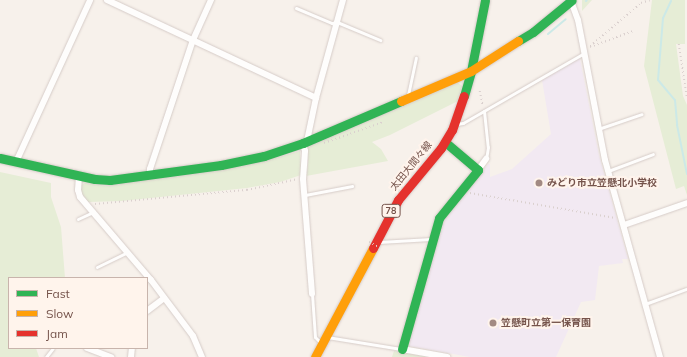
<!DOCTYPE html>
<html>
<head>
<meta charset="utf-8">
<style>
	body { margin:0 }
	#map { position:relative; width:687px; height:357px; overflow:hidden; background:#f7f1eb; font-family:Mulish,"Noto Sans JP",sans-serif }
	div>[style] { position:absolute }
	[style*='--x'] { left:calc(var(--x)*1px); top:calc(var(--y)*1px); width:calc(var(--w)*1px); rotate:calc(var(--a)*1deg) }
	.education>* { inset:0; background:#f2e9f2 }
	.green>* { inset:0; background:#e6edd6 }
	.stream>* { height:2px; margin:-1px; padding:0 1px; transform-origin:1px; border-radius:1px; background:#cce9e7 }
	.path>* { height:1.5px; margin-top:-0.75px; transform-origin:0; background:repeating-linear-gradient(90deg,#dad0ce 0 1px,transparent 0 4px) }
	.roads { filter:drop-shadow(0 0 1px #d6ccc8) drop-shadow(0 0 1px #d6ccc8) }
	.lane>* { height:3px; margin:-1.5px; padding:0 1.5px; transform-origin:1.5px; border-radius:1.5px; background:#fefdfc }
	.street>* { height:6px; margin:-3px; padding:0 3px; transform-origin:3px; border-radius:3px; background:#fefdfc }
	.fast>* { height:9px; margin:-4.5px; padding:0 4.5px; transform-origin:4.5px; border-radius:4.5px; background:#30b455 }
	.slow>* { height:9px; margin:-4.5px; padding:0 4.5px; transform-origin:4.5px; border-radius:4.5px; background:#ff9f0a }
	.jam>* { height:9px; margin:-4.5px; padding:0 4.5px; transform-origin:4.5px; border-radius:4.5px; background:#e5322d }
	.path-bridge>* { height:1.5px; margin-top:-0.75px; transform-origin:0; background:repeating-linear-gradient(90deg,#dad0ce 0 1px,transparent 0 4px) }
	.dots>* { width:11px; height:11px; translate:-50% -50%; box-sizing:border-box; border:2px solid #fff4ec; border-radius:50% }
	span { translate:-50% -50%; white-space:nowrap; text-align:center; line-height:1.15; -webkit-text-stroke:4px #fff4ec; paint-order:stroke }
	.shield-label span { padding:1px 3px; background:#fff4ec; border:1px solid; border-radius:3px; -webkit-text-stroke-width:0 }
	.shield-label { font-size:9px; color:#75534b; font-weight:700 }
	.street-label { font-size:10px; color:#75534b }
	.poi-label { font-size:10px; color:#75534b; font-weight:700 }
	.left { translate:0 -50%; text-align:left }
	.legend { position:absolute; left:8px; top:277px; width:140px; height:72px; box-sizing:border-box; background:#fff4ec; border:1px solid #c8b4ac; margin:0; padding:5px 7px; list-style:none; font-size:12px; color:#75534b }
	.legend li { display:flex; align-items:center; gap:8px; height:20px }
	.legend b { width:20px; border:1px solid #c8b4ac }
</style>
</head>
<body>
<div id="map">
	<div class="education">
		<i style="clip-path:polygon(578px 58px,580px 59px,599px 155px,628px 259px,622px 259px,623px 263px,599px 266px,595px 300px,581px 302px,556px 357px,470px 357px,409px 346px,408px 344px,445px 217px,488px 164px,490px 164px,490px 177px,512px 169px,551px 134px,542px 80px)"></i>
	</div>
	<div class="green">
		<i style="clip-path:polygon(582px 0,592px 0,582px 11px)"></i>
		<i style="clip-path:polygon(652px 0,685px 0,685px 44px,676px 44px,683px 96px,687px 105px,687px 195px,684px 186px,676px 189px,644px 66px)"></i>
		<i style="clip-path:polygon(457px 82px,462px 86px,458px 101px,390px 135px,372px 142px,381px 149px,388px 161px,306px 176px,308px 166px,308px 148px,310px 146px)"></i>
		<i style="clip-path:polygon(300px 151px,301px 175px,280px 182px,247px 188px,122px 201px,88px 202px,81px 193px,81px 185px,85px 183px,105px 186px,207px 172px,265px 161px)"></i>
		<i style="clip-path:polygon(0 172px,51px 183px,51px 197px,61px 227px,65px 278px,9px 278px,9px 348px,36px 348px,39px 357px,0 357px)"></i>
		<i style="clip-path:polygon(394px 351px,430px 357px,392px 357px)"></i>
	</div>
	<div class="stream">
		<i style="--x:586;--y:1;--w:1;--a:-45"></i>
		<i style="--x:671;--y:1;--w:19;--a:115"></i>
		<i style="--x:663;--y:18;--w:62;--a:94.6"></i>
		<i style="--x:658;--y:80;--w:26;--a:50"></i>
		<i style="--x:675;--y:100;--w:25;--a:85"></i>
		<i style="--x:677;--y:125;--w:50;--a:78.5"></i>
		<i style="--x:548;--y:34;--w:23;--a:-40"></i>
	</div>
	<div class="path">
		<i style="--x:679;--y:44;--w:54;--a:81.4"></i>
		<i style="--x:590;--y:46;--w:67;--a:-40.1"></i>
		<i style="--x:641;--y:3;--w:9;--a:-18"></i>
		<i style="--x:590;--y:47;--w:46;--a:-20.4"></i>
		<i style="--x:480;--y:91;--w:15;--a:79"></i>
		<i style="--x:324;--y:143;--w:63;--a:-19.6"></i>
		<i style="--x:470;--y:193;--w:146;--a:9.8"></i>
		<i style="--x:95;--y:204;--w:153;--a:-5.3"></i>
		<i style="--x:247;--y:190;--w:52;--a:-12.2"></i>
	</div>
	<div class="roads">
		<div class="lane">
			<i style="--x:296;--y:8;--w:39;--a:23"></i>
			<i style="--x:332;--y:23;--w:5;--a:-11"></i>
			<i style="--x:337;--y:22;--w:47;--a:22.7"></i>
			<i style="--x:408;--y:95;--w:38;--a:-78"></i>
			<i style="--x:484;--y:111;--w:36;--a:84"></i>
			<i style="--x:488;--y:147;--w:12;--a:99"></i>
			<i style="--x:457;--y:124;--w:6;--a:-9"></i>
			<i style="--x:463;--y:123;--w:140;--a:-30"></i>
			<i style="--x:598;--y:129;--w:46;--a:-18.8"></i>
			<i style="--x:608;--y:171;--w:48;--a:-20.7"></i>
			<i style="--x:305;--y:195;--w:48;--a:-10.8"></i>
			<i style="--x:78;--y:219;--w:17;--a:-25"></i>
			<i style="--x:379;--y:242;--w:52;--a:-3.3"></i>
			<i style="--x:97;--y:267;--w:34;--a:-26"></i>
			<i style="--x:312;--y:294;--w:43;--a:86"></i>
			<i style="--x:315;--y:337;--w:8;--a:45"></i>
			<i style="--x:645;--y:304;--w:44;--a:-20.1"></i>
			<i style="--x:327;--y:337;--w:75;--a:9.2"></i>
			<i style="--x:46;--y:357;--w:11;--a:-52"></i>
		</div>
		<div class="street">
			<i style="--x:107;--y:0;--w:231;--a:25.1"></i>
			<i style="--x:571;--y:1;--w:20;--a:70"></i>
			<i style="--x:578;--y:20;--w:143;--a:79.1"></i>
			<i style="--x:605;--y:160;--w:205;--a:74.4"></i>
			<i style="--x:307;--y:141;--w:44;--a:-78.2"></i>
			<i style="--x:316;--y:98;--w:102;--a:-74.6"></i>
			<i style="--x:303;--y:143;--w:8;--a:76"></i>
			<i style="--x:305;--y:151;--w:28;--a:94"></i>
			<i style="--x:303;--y:179;--w:115;--a:85.5"></i>
			<i style="--x:16;--y:162;--w:178;--a:-65.4"></i>
			<i style="--x:478;--y:170;--w:14;--a:-54"></i>
			<i style="--x:150;--y:175;--w:6;--a:-90"></i>
			<i style="--x:150;--y:169;--w:136;--a:-71.6"></i>
			<i style="--x:193;--y:40;--w:44;--a:-65.8"></i>
			<i style="--x:79;--y:176;--w:14;--a:94"></i>
			<i style="--x:78;--y:190;--w:7;--a:74"></i>
			<i style="--x:80;--y:197;--w:109;--a:49.5"></i>
			<i style="--x:151;--y:280;--w:70;--a:53.1"></i>
			<i style="--x:193;--y:336;--w:23;--a:67"></i>
			<i style="--x:624;--y:225;--w:67;--a:-19.2"></i>
			<i style="--x:147;--y:311;--w:21;--a:-37"></i>
			<i style="--x:87;--y:348;--w:26;--a:21"></i>
			<i style="--x:402;--y:349;--w:46;--a:10.1"></i>
			<i style="--x:131;--y:357;--w:9;--a:-84"></i>
		</div>
		<div class="fast">
			<i style="--x:518;--y:41;--w:17;--a:-31"></i>
			<i style="--x:533;--y:32;--w:50;--a:-39.4"></i>
			<i style="--x:464;--y:96;--w:26;--a:-74"></i>
			<i style="--x:471;--y:71;--w:72;--a:-78.8"></i>
			<i style="--x:0;--y:158;--w:97;--a:12.5"></i>
			<i style="--x:95;--y:179;--w:15;--a:4"></i>
			<i style="--x:110;--y:180;--w:112;--a:-7.7"></i>
			<i style="--x:221;--y:165;--w:44;--a:-11.8"></i>
			<i style="--x:264;--y:156;--w:41;--a:-18.4"></i>
			<i style="--x:303;--y:143;--w:107;--a:-23.2"></i>
			<i style="--x:402;--y:349;--w:136;--a:-74.2"></i>
			<i style="--x:439;--y:218;--w:62;--a:-50.9"></i>
			<i style="--x:478;--y:170;--w:43;--a:-139.7"></i>
		</div>
		<div class="slow">
			<i style="--x:401;--y:101;--w:76;--a:-23.2"></i>
			<i style="--x:471;--y:71;--w:56;--a:-32.6"></i>
			<i style="--x:315;--y:357;--w:123;--a:-62"></i>
		</div>
		<div class="jam">
			<i style="--x:373;--y:248;--w:54;--a:-62.5"></i>
			<i style="--x:398;--y:200;--w:67;--a:-50.4"></i>
			<i style="--x:441;--y:148;--w:21;--a:-59"></i>
			<i style="--x:452;--y:130;--w:36;--a:-71"></i>
		</div>
	</div>
	<div class="path-bridge">
		<i style="--x:369;--y:242;--w:11;--a:27"></i>
	</div>
	<div class="dots">
		<i style="left:539px;top:183px;background:#a28a83"></i>
		<i style="left:493px;top:323px;background:#a28a83"></i>
	</div>
	<div class="shield-label">
		<span style="left:391px;top:211px">78</span>
	</div>
	<div class="street-label">
		<span style="left:411px;top:166px;rotate:-51deg">太田大間々線</span>
	</div>
	<div class="poi-label">
		<span class="left" style="left:547px;top:183px">みどり市立笠懸北小学校</span>
		<span class="left" style="left:501px;top:323px">笠懸町立第一保育園</span>
	</div>
	<ul class="legend">
	<li><b style="height:5px;background:#30b455"></b>Fast</li>
	<li><b style="height:5px;background:#ff9f0a"></b>Slow</li>
	<li><b style="height:5px;background:#e5322d"></b>Jam</li>
	</ul>
</div>
</body>
</html>
